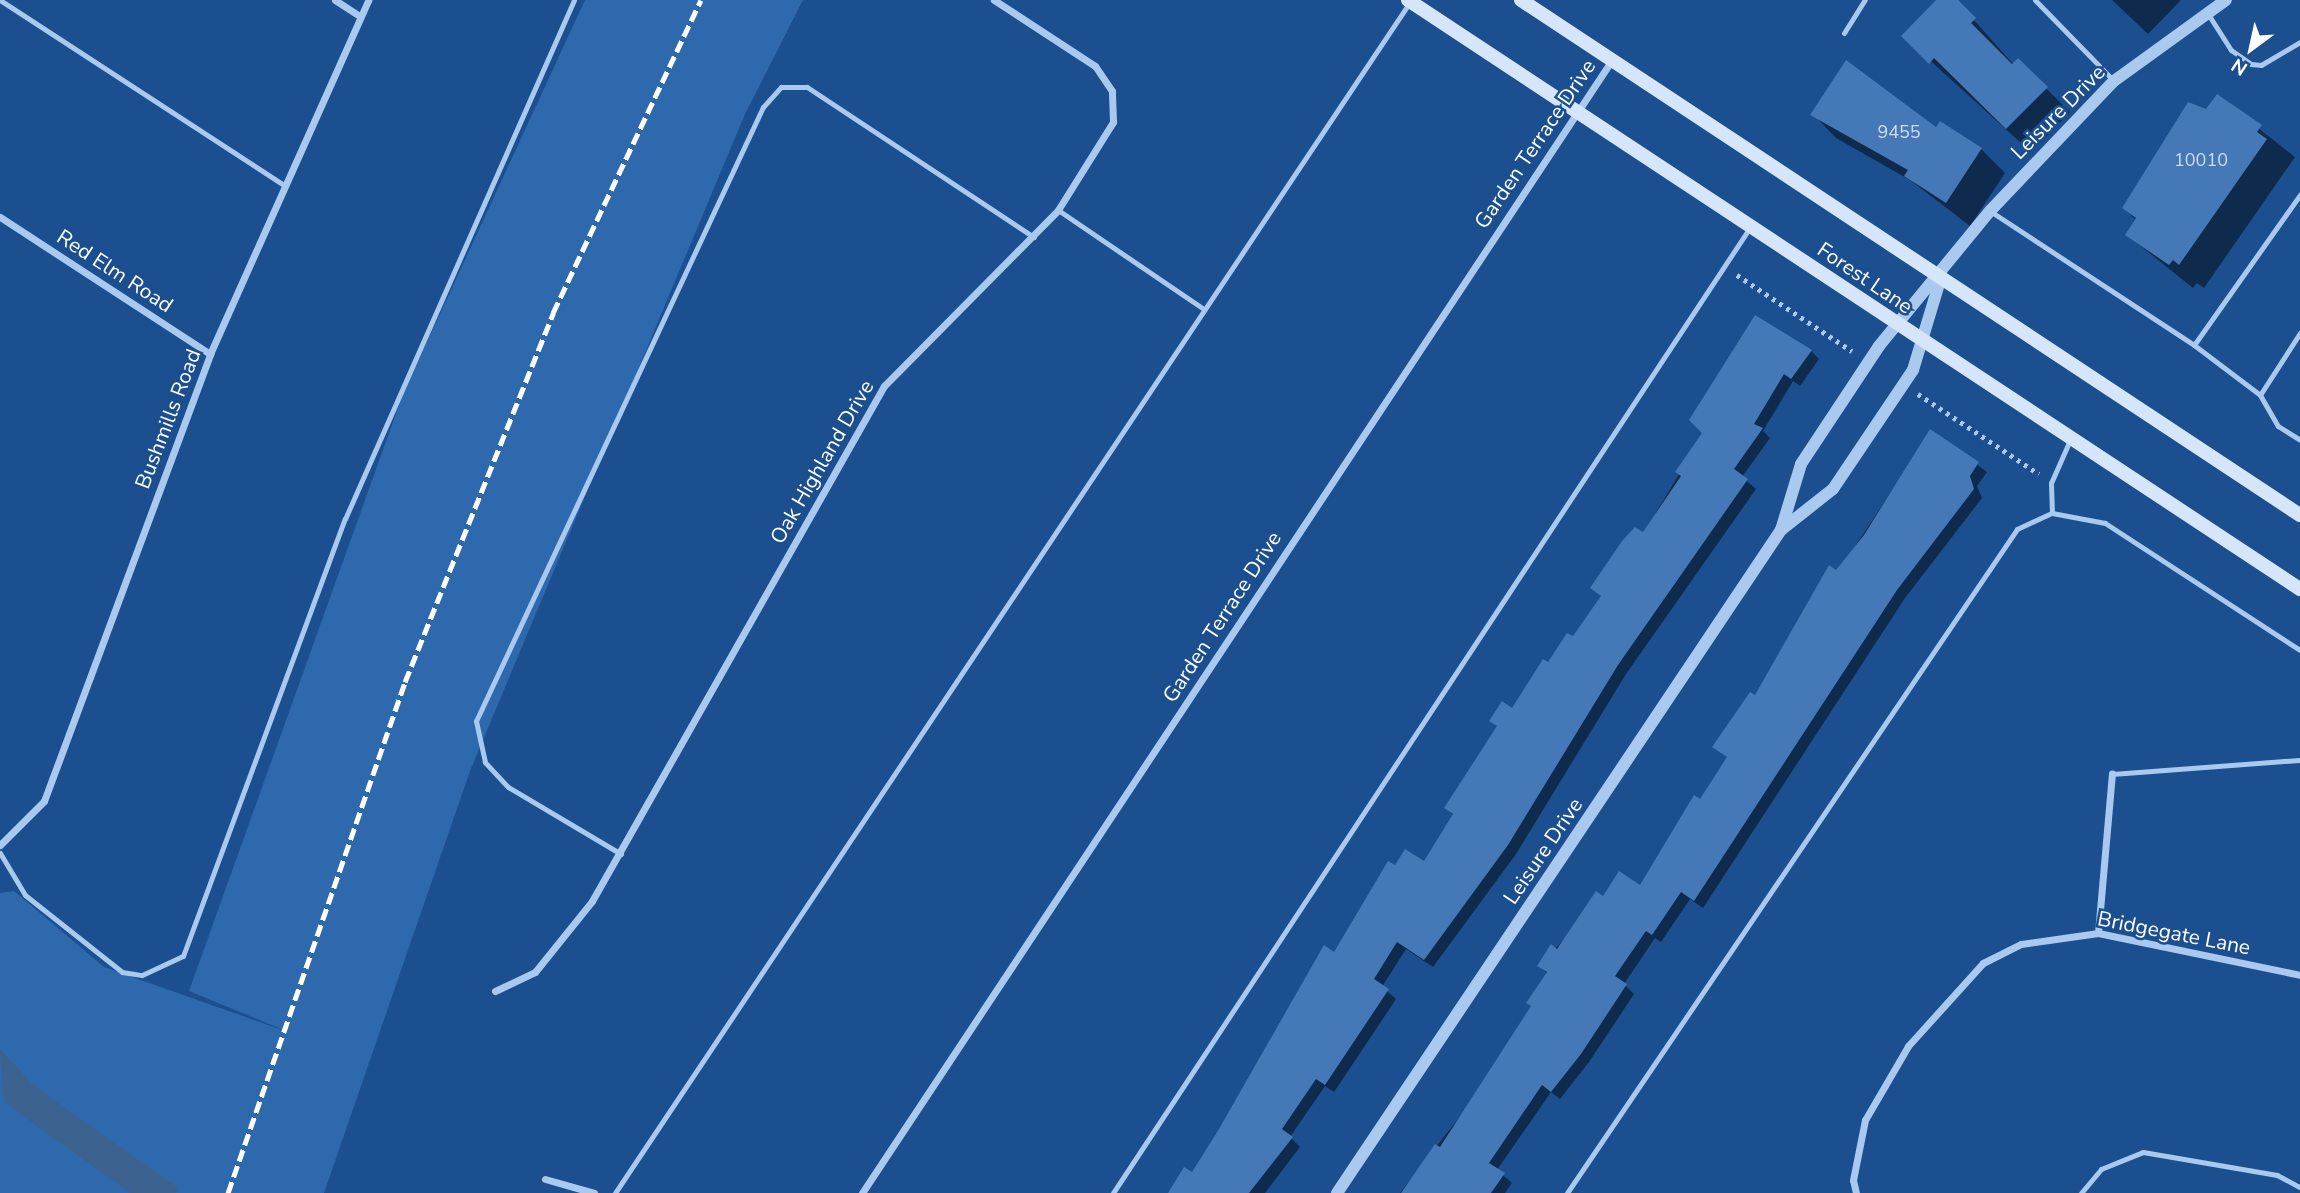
<!DOCTYPE html>
<html>
<head>
<meta charset="utf-8">
<style>
	body { margin:0 }
	#map { position:relative; width:2300px; height:1193px; overflow:hidden; background:#1b4f8f; font-family:"Nunito Sans",sans-serif }
	div>[style] { position:absolute }
	[style*='--x'] { left:calc(var(--x)*1px); top:calc(var(--y)*1px); width:calc(var(--w)*1px); rotate:calc(var(--a)*1deg) }
	.green>* { inset:0; background:#2e69ad }
	.water>* { inset:0; background:#3c6290 }
	.shadow>* { inset:0; background:#0007 }
	.building>* { inset:0; background:#4478b7 }
	.path>* { height:4.5px; margin-top:-2.25px; transform-origin:0; background:repeating-linear-gradient(90deg,#a9c9ee 0 3.5px,transparent 0 8.5px) }
	.service>* { height:5px; margin:-2.5px; padding:0 2.5px; transform-origin:2.5px; border-radius:2.5px; background:#a9c9ee }
	.minor>* { height:7px; margin:-3.5px; padding:0 3.5px; transform-origin:3.5px; border-radius:3.5px; background:#a9c9ee }
	.tertiary>* { height:12px; margin:-6px; padding:0 6px; transform-origin:6px; border-radius:6px; background:#a9c9ee }
	.secondary>* { height:14px; margin:-7px; padding:0 7px; transform-origin:7px; border-radius:7px; background:#d6e6fa }
	.rail>* { height:5px; margin-top:-2.5px; transform-origin:0; background:repeating-linear-gradient(90deg,#fff 0 12px,transparent 0 17px) }
	span { translate:-50% -50%; white-space:nowrap; text-align:center; line-height:1.15; -webkit-text-stroke:5px #1b4f8f; paint-order:stroke }
	.number-label { font-size:18px; color:#d0dded }
	.number-label span { -webkit-text-stroke-width:0 }
	.street-label { font-size:21px; color:#fff }
	.north { position:absolute; left:2216px; top:14px; width:70px; height:70px; -webkit-text-stroke:5px #1b4f8f; paint-order:stroke; rotate:213deg; font-size:19px; font-weight:700; line-height:28px; text-align:center; color:#fff }
	.north::after { content:''; display:block; margin:auto; width:24px; height:32px; background:#fff; clip-path:polygon(50% 0,100% 100%,50% 72%,0 100%) }
</style>
</head>
<body>
<div id="map">
	<div class="green">
		<i style="clip-path:polygon(585px 0,803px 0,745px 114px,470px 771px,324px 1193px,0 1193px,0 893px,14px 891px,104px 967px,291px 1033px,189px 991px,403px 394px)"></i>
	</div>
	<div class="water">
		<i style="clip-path:polygon(0 1049px,33px 1085px,178px 1188px,176px 1193px,130px 1193px,4px 1102px)"></i>
	</div>
	<div class="shadow">
		<i style="clip-path:polygon(1939px 0,1956px 0,2014px 65px,2018px 61px,2070px 112px,2031px 152px,1903px 36px)"></i>
		<i style="clip-path:polygon(2112px 0,2181px 0,2148px 34px)"></i>
		<i style="clip-path:polygon(2217px 96px,2295px 157px,2204px 288px,2197px 283px,2193px 288px,2127px 235px,2137px 221px,2124px 208px)"></i>
		<i style="clip-path:polygon(1813px 114px,1936px 130px,1981px 149px,2005px 173px,1970px 226px,1910px 180px,1836px 138px)"></i>
		<i style="clip-path:polygon(1811px 351px,1819px 359px,1800px 386px,1793px 381px,1763px 431px,1770px 438px,1742px 477px,1756px 489px,1626px 674px,1516px 854px,1433px 967px,1406px 949px,1382px 987px,1396px 999px,1334px 1092px,1325px 1086px,1290px 1137px,1300px 1147px,1265px 1193px,1170px 1193px,1192px 1174px,1396px 868px,1424px 863px,1454px 816px,1446px 808px,1498px 727px,1491px 721px,1513px 710px,1574px 639px,1602px 597px,1592px 588px,1643px 534px,1704px 433px)"></i>
		<i style="clip-path:polygon(1931px 431px,1987px 472px,1977px 486px,1982px 498px,1905px 598px,1703px 908px,1690px 899px,1661px 942px,1655px 938px,1624px 984px,1634px 994px,1589px 1062px,1560px 1099px,1551px 1092px,1497px 1170px,1512px 1183px,1505px 1193px,1400px 1193px,1480px 1091px,1532px 1007px,1548px 974px,1539px 966px,1603px 898px,1640px 888px,1728px 758px,1715px 747px,1756px 697px)"></i>
	</div>
	<div class="building">
		<i style="clip-path:polygon(1936px 0,1958px 0,1976px 18px,1971px 23px,2012px 64px,2018px 58px,2048px 87px,2006px 129px,1934px 58px,1929px 64px,1901px 36px)"></i>
		<i style="clip-path:polygon(1846px 60px,1936px 127px,1940px 121px,1982px 148px,1946px 203px,1904px 176px,1908px 170px,1810px 115px)"></i>
		<i style="clip-path:polygon(2217px 94px,2262px 125px,2257px 132px,2267px 139px,2179px 265px,2173px 260px,2169px 265px,2125px 235px,2136px 218px,2122px 208px,2188px 102px,2206px 109px)"></i>
		<i style="clip-path:polygon(1755px 315px,1812px 350px,1791px 379px,1784px 374px,1754px 424px,1763px 428px,1734px 469px,1748px 479px,1618px 665px,1508px 845px,1424px 960px,1397px 942px,1374px 979px,1389px 989px,1325px 1085px,1316px 1079px,1282px 1129px,1293px 1137px,1249px 1193px,1168px 1193px,1184px 1167px,1192px 1172px,1219px 1129px,1324px 945px,1334px 952px,1388px 861px,1395px 865px,1405px 849px,1424px 861px,1453px 814px,1444px 808px,1497px 726px,1489px 721px,1502px 701px,1512px 708px,1543px 659px,1548px 662px,1567px 633px,1573px 636px,1601px 596px,1590px 588px,1622px 541px,1635px 527px,1643px 532px,1681px 476px,1675px 472px,1702px 433px,1689px 420px)"></i>
		<i style="clip-path:polygon(1930px 429px,1979px 462px,1970px 476px,1974px 489px,1897px 590px,1694px 901px,1681px 892px,1652px 935px,1646px 931px,1615px 976px,1627px 984px,1581px 1054px,1551px 1092px,1542px 1085px,1489px 1163px,1505px 1173px,1491px 1193px,1401px 1193px,1435px 1144px,1440px 1147px,1531px 1006px,1526px 1003px,1547px 972px,1537px 966px,1551px 944px,1557px 949px,1596px 891px,1603px 896px,1619px 871px,1640px 885px,1694px 795px,1700px 799px,1727px 757px,1712px 747px,1750px 692px,1755px 695px,1829px 565px,1836px 570px,1864px 535px)"></i>
	</div>
	<div class="path">
		<i style="--x:1737;--y:275;--w:138;--a:33.5"></i>
		<i style="--x:1918;--y:394;--w:145;--a:33.5"></i>
	</div>
	<div class="service">
		<i style="--x:0;--y:0;--w:339;--a:33.1"></i>
		<i style="--x:2035;--y:0;--w:113;--a:45.7"></i>
		<i style="--x:2208;--y:14;--w:43;--a:57.4"></i>
		<i style="--x:2231;--y:50;--w:24;--a:35"></i>
		<i style="--x:2251;--y:64;--w:10;--a:6"></i>
		<i style="--x:2261;--y:65;--w:45;--a:-30.5"></i>
		<i style="--x:1844;--y:33;--w:39;--a:-58"></i>
		<i style="--x:1058;--y:210;--w:174;--a:34.2"></i>
		<i style="--x:1990;--y:211;--w:244;--a:33.3"></i>
		<i style="--x:2194;--y:345;--w:83;--a:37.1"></i>
		<i style="--x:2260;--y:395;--w:36;--a:60"></i>
		<i style="--x:2278;--y:426;--w:26;--a:32"></i>
		<i style="--x:2194;--y:345;--w:184;--a:-54.8"></i>
		<i style="--x:2260;--y:395;--w:74;--a:-57.2"></i>
		<i style="--x:2052;--y:513;--w:30;--a:-92"></i>
		<i style="--x:2051;--y:483;--w:47;--a:-66.2"></i>
		<i style="--x:2112;--y:774;--w:189;--a:-4.3"></i>
		<i style="--x:0;--y:853;--w:49;--a:59.2"></i>
		<i style="--x:25;--y:895;--w:124;--a:38.4"></i>
		<i style="--x:122;--y:972;--w:20;--a:9"></i>
		<i style="--x:142;--y:975;--w:45;--a:-24.9"></i>
		<i style="--x:183;--y:956;--w:466;--a:-69.7"></i>
		<i style="--x:345;--y:519;--w:567;--a:-66.19"></i>
		<i style="--x:621;--y:854;--w:131;--a:-149.3"></i>
		<i style="--x:508;--y:787;--w:34;--a:-133"></i>
		<i style="--x:485;--y:762;--w:42;--a:-102.4"></i>
		<i style="--x:476;--y:721;--w:678;--a:-64.95"></i>
		<i style="--x:763;--y:107;--w:27;--a:-48"></i>
		<i style="--x:781;--y:87;--w:26;--a:0"></i>
		<i style="--x:807;--y:87;--w:272;--a:33.5"></i>
		<i style="--x:615;--y:1193;--w:1432;--a:-56.28"></i>
		<i style="--x:1113;--y:1193;--w:1155;--a:-56.59"></i>
		<i style="--x:1567;--y:1193;--w:802;--a:-55.87"></i>
		<i style="--x:2017;--y:529;--w:38;--a:-25"></i>
		<i style="--x:2052;--y:513;--w:54;--a:10.7"></i>
		<i style="--x:2105;--y:523;--w:233;--a:33.1"></i>
		<i style="--x:2081;--y:1193;--w:31;--a:-50"></i>
		<i style="--x:2101;--y:1169;--w:45;--a:-22"></i>
		<i style="--x:2143;--y:1152;--w:136;--a:9.7"></i>
		<i style="--x:2277;--y:1175;--w:26;--a:28"></i>
	</div>
	<div class="minor">
		<i style="--x:335;--y:0;--w:30;--a:33"></i>
		<i style="--x:0;--y:217;--w:251;--a:33.1"></i>
		<i style="--x:0;--y:845;--w:62;--a:-45"></i>
		<i style="--x:44;--y:801;--w:477;--a:-69.6"></i>
		<i style="--x:210;--y:354;--w:388;--a:-65.9"></i>
		<i style="--x:2098;--y:933;--w:160;--a:-85"></i>
		<i style="--x:495;--y:991;--w:44;--a:-25.4"></i>
		<i style="--x:535;--y:972;--w:91;--a:-51.2"></i>
		<i style="--x:592;--y:901;--w:592;--a:-60.45"></i>
		<i style="--x:884;--y:386;--w:247;--a:-45.3"></i>
		<i style="--x:1058;--y:210;--w:104;--a:-58"></i>
		<i style="--x:1113;--y:122;--w:31;--a:-92"></i>
		<i style="--x:1112;--y:91;--w:30;--a:-124"></i>
		<i style="--x:1095;--y:66;--w:121;--a:-146.8"></i>
		<i style="--x:545;--y:1179;--w:51;--a:15.9"></i>
		<i style="--x:862;--y:1193;--w:1359;--a:-56.5"></i>
		<i style="--x:1856;--y:1193;--w:13;--a:-103"></i>
		<i style="--x:1853;--y:1180;--w:61;--a:-78.7"></i>
		<i style="--x:1865;--y:1120;--w:86;--a:-59.8"></i>
		<i style="--x:1908;--y:1046;--w:112;--a:-47.9"></i>
		<i style="--x:1983;--y:963;--w:42;--a:-26.6"></i>
		<i style="--x:2021;--y:944;--w:78;--a:-8.1"></i>
		<i style="--x:2098;--y:933;--w:206;--a:11.7"></i>
	</div>
	<div class="tertiary">
		<i style="--x:1781;--y:530;--w:69;--a:-73.1"></i>
		<i style="--x:1801;--y:464;--w:141;--a:-56.5"></i>
		<i style="--x:1879;--y:346;--w:175;--a:-50.6"></i>
		<i style="--x:1990;--y:211;--w:180;--a:-46.4"></i>
		<i style="--x:2114;--y:81;--w:138;--a:-35.9"></i>
		<i style="--x:1337;--y:1193;--w:798;--a:-56.19"></i>
		<i style="--x:1781;--y:530;--w:66;--a:-38.3"></i>
		<i style="--x:1833;--y:489;--w:143;--a:-56.1"></i>
		<i style="--x:1913;--y:370;--w:97;--a:-73.2"></i>
	</div>
	<div class="secondary">
		<i style="--x:1408;--y:0;--w:1069;--a:33.44"></i>
		<i style="--x:1521;--y:0;--w:934;--a:33.47"></i>
	</div>
	<div class="rail">
		<i style="--x:228;--y:1193;--w:541;--a:-70.89"></i>
		<i style="--x:405;--y:682;--w:398;--a:-68.1"></i>
		<i style="--x:553;--y:313;--w:346;--a:-64.7"></i>
	</div>
	<div class="number-label">
		<span style="left:1899px;top:132px">9455</span>
		<span style="left:2201px;top:160px">10010</span>
	</div>
	<div class="street-label">
		<span style="left:2058px;top:112px;rotate:-45deg">Leisure Drive</span>
		<span style="left:1535px;top:144px;rotate:-56deg">Garden Terrace Drive</span>
		<span style="left:115px;top:271px;rotate:33deg">Red Elm Road</span>
		<span style="left:1865px;top:278px;rotate:34deg">Forest Lane</span>
		<span style="left:168px;top:419px;rotate:-69deg">Bushmills Road</span>
		<span style="left:822px;top:462px;rotate:-60deg">Oak Highland Drive</span>
		<span style="left:1222px;top:617px;rotate:-57deg">Garden Terrace Drive</span>
		<span style="left:1543px;top:851px;rotate:-56deg">Leisure Drive</span>
		<span style="left:2174px;top:933px;rotate:11deg">Bridgegate Lane</span>
	</div>
	<div class="north">N</div>
</div>
</body>
</html>
